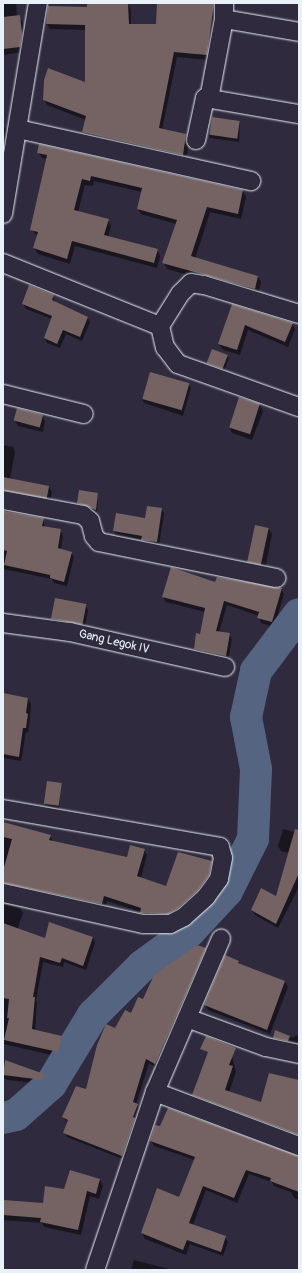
<!DOCTYPE html>
<html>
<head>
<meta charset="utf-8">
<style>
	body { margin:0 }
	#map { position:relative; width:302px; height:1273px; overflow:hidden; background:#2f2a3d; font-family:Pangolin,sans-serif }
	div>[style] { position:absolute }
	[style*='--x'] { left:calc(var(--x)*1px); top:calc(var(--y)*1px); width:calc(var(--w)*1px); rotate:calc(var(--a)*1deg) }
	.shadow>* { inset:0; background:#0007 }
	.river>* { height:32px; margin:-16px; padding:0 16px; transform-origin:16px; border-radius:16px; background:#556480 }
	.building>* { inset:0; background:#756262; transform-origin:0 0 }
	.roads { filter:drop-shadow(0 0 1px #e8f1f8) drop-shadow(0 0 1px #e8f1f8) }
	.street>* { height:18px; margin:-9px; padding:0 9px; transform-origin:9px; border-radius:9px; background:#2f2a3d }
	span { translate:-50% -50%; white-space:nowrap; text-align:center; line-height:1.15; -webkit-text-stroke:3px #2f2a3d; paint-order:stroke }
	.street-label { font-size:12px; color:#e8f1f8 }
	.frame { position:absolute; inset:0; border:4px solid #e8f1f8; pointer-events:none }
</style>
</head>
<body>
<div id="map">
	<div class="shadow">
		<i style="clip-path:polygon(3px 3px,16px 3px,17px 16px,23px 22px,25px 40px,23px 52px,3px 55px)"></i>
		<i style="clip-path:polygon(158px 3px,219px 3px,209px 60px,177px 57px,162px 130px,186px 135px,189px 141px,186px 160px,86px 138px,83px 132px,86px 120px,47px 105px,44px 99px,86px 84px,86px 30px,50px 29px,47px 24px,88px 8px,128px 4px,131px 10px,131px 25px,157px 25px)"></i>
		<i style="clip-path:polygon(240px 122px,239px 142px,210px 138px,209px 135px)"></i>
		<i style="clip-path:polygon(3px 126px,9px 132px,7px 146px,3px 145px)"></i>
		<i style="clip-path:polygon(38px 152px,243px 191px,246px 197px,241px 219px,210px 212px,195px 259px,258px 277px,261px 282px,258px 295px,167px 269px,164px 263px,176px 224px,141px 214px,138px 209px,142px 192px,94px 181px,93px 186px,85px 185px,78px 212px,108px 220px,111px 226px,108px 237px,157px 250px,160px 256px,157px 268px,75px 246px,70px 264px,38px 254px,34px 248px,38px 236px,31px 229px,47px 159px,42px 158px)"></i>
		<i style="clip-path:polygon(53px 295px,55px 303px,88px 318px,90px 322px,82px 341px,66px 334px,60px 348px,47px 343px,45px 338px,52px 319px,26px 309px,23px 304px)"></i>
		<i style="clip-path:polygon(232px 306px,292px 324px,295px 329px,288px 347px,248px 330px,240px 355px,223px 350px,219px 344px)"></i>
		<i style="clip-path:polygon(227px 355px,229px 358px,224px 371px,208px 363px)"></i>
		<i style="clip-path:polygon(188px 384px,191px 388px,183px 416px,144px 403px,142px 399px)"></i>
		<i style="clip-path:polygon(240px 398px,260px 405px,263px 411px,252px 440px,232px 433px,229px 427px)"></i>
		<i style="clip-path:polygon(42px 415px,45px 421px,43px 432px,18px 426px,15px 421px)"></i>
		<i style="clip-path:polygon(3px 445px,13px 447px,15px 452px,10px 480px,49px 487px,52px 492px,50px 502px,3px 495px)"></i>
		<i style="clip-path:polygon(98px 494px,97px 512px,80px 506px,78px 503px)"></i>
		<i style="clip-path:polygon(161px 509px,164px 513px,159px 546px,145px 544px,143px 540px,116px 536px,114px 531px,146px 519px)"></i>
		<i style="clip-path:polygon(3px 510px,43px 519px,45px 528px,60px 530px,63px 535px,61px 550px,71px 553px,74px 557px,67px 586px,54px 583px,52px 579px,3px 569px)"></i>
		<i style="clip-path:polygon(269px 529px,272px 534px,265px 570px,252px 567px,249px 561px)"></i>
		<i style="clip-path:polygon(216px 583px,281px 589px,284px 594px,274px 627px,261px 623px,259px 616px,227px 605px,219px 632px,229px 634px,232px 639px,228px 661px,198px 654px,195px 649px,201px 635px,205px 612px,166px 602px,163px 597px)"></i>
		<i style="clip-path:polygon(85px 605px,88px 610px,85px 628px,55px 623px,53px 619px)"></i>
		<i style="clip-path:polygon(3px 694px,28px 699px,31px 704px,30px 719px,28px 733px,26px 732px,21px 761px,3px 758px)"></i>
		<i style="clip-path:polygon(61px 784px,59px 809px,46px 806px,45px 804px)"></i>
		<i style="clip-path:polygon(3px 823px,50px 836px,53px 841px,128px 858px,144px 850px,147px 855px,141px 878px,166px 887px,211px 861px,214px 867px,212px 880px,171px 918px,144px 917px,141px 912px,107px 901px,105px 909px,3px 889px)"></i>
		<i style="clip-path:polygon(283px 829px,299px 833px,299px 887px,278px 928px,255px 915px,252px 910px,277px 897px,289px 853px,281px 851px,278px 846px)"></i>
		<i style="clip-path:polygon(3px 904px,20px 908px,23px 913px,17px 930px,45px 940px,93px 937px,95px 943px,86px 970px,64px 962px,63px 967px,43px 962px,36px 1000px,37px 1003px,35px 1031px,61px 1037px,64px 1042px,61px 1057px,3px 1044px)"></i>
		<i style="clip-path:polygon(205px 949px,208px 954px,158px 1069px,149px 1063px,136px 1104px,141px 1110px,125px 1160px,67px 1137px,64px 1132px,68px 1123px,63px 1117px,87px 1091px,116px 1029px,143px 1000px)"></i>
		<i style="clip-path:polygon(239px 962px,241px 965px,285px 982px,288px 987px,270px 1034px,208px 1010px,205px 1005px)"></i>
		<i style="clip-path:polygon(276px 1032px,294px 1038px,295px 1035px,299px 1036px,299px 1045px,275px 1040px)"></i>
		<i style="clip-path:polygon(232px 1056px,236px 1072px,229px 1092px,262px 1103px,299px 1081px,299px 1114px,297px 1113px,289px 1135px,196px 1100px,193px 1095px)"></i>
		<i style="clip-path:polygon(3px 1060px,44px 1075px,46px 1084px,7px 1080px,3px 1077px)"></i>
		<i style="clip-path:polygon(151px 1141px,299px 1158px,299px 1200px,294px 1198px,291px 1192px,274px 1186px,272px 1182px,249px 1174px,237px 1203px,206px 1190px,193px 1225px,225px 1237px,228px 1242px,223px 1256px,190px 1244px,186px 1255px,145px 1239px,142px 1233px,158px 1189px,180px 1198px,195px 1160px,154px 1146px)"></i>
		<i style="clip-path:polygon(71px 1171px,100px 1180px,103px 1186px,99px 1199px,90px 1196px,81px 1235px,44px 1227px,42px 1223px,3px 1220px,3px 1201px,44px 1204px,65px 1190px)"></i>
		<i style="clip-path:polygon(134px 1260px,173px 1270px,131px 1270px)"></i>
	</div>
	<div class="river">
		<i style="--x:3;--y:1118;--w:13;--a:-13"></i>
		<i style="--x:16;--y:1115;--w:47;--a:-41.5"></i>
		<i style="--x:51;--y:1084;--w:81;--a:-58.7"></i>
		<i style="--x:93;--y:1015;--w:69;--a:-45"></i>
		<i style="--x:142;--y:966;--w:59;--a:-36.1"></i>
		<i style="--x:190;--y:931;--w:54;--a:-47.2"></i>
		<i style="--x:227;--y:891;--w:58;--a:-63.4"></i>
		<i style="--x:253;--y:839;--w:70;--a:-87.5"></i>
		<i style="--x:256;--y:769;--w:53;--a:-100.9"></i>
		<i style="--x:246;--y:717;--w:47;--a:-77.7"></i>
		<i style="--x:256;--y:671;--w:71;--a:-53"></i>
	</div>
	<div class="building">
		<i style="clip-path:polygon(128px 3px,129px 24px,156px 24px,157px 3px,214px 3px,207px 55px,174px 52px,159px 128px,186px 134px,183px 155px,82px 132px,86px 116px,43px 100px,44px 80px,48px 68px,85px 82px,85px 25px,46px 24px,48px 6px,87px 7px,87px 4px)"></i>
		<i style="clip-path:polygon(20px 15px,22px 34px,20px 47px,3px 49px,3px 17px)"></i>
		<i style="left:212px;top:117px;width:28px;height:18px;rotate:8deg"></i>
		<i style="clip-path:polygon(39px 144px,243px 190px,238px 214px,207px 207px,191px 256px,258px 276px,255px 289px,162px 263px,177px 220px,137px 209px,142px 188px,91px 176px,90px 181px,82px 179px,74px 210px,109px 219px,104px 235px,158px 249px,154px 263px,72px 241px,67px 259px,33px 248px,38px 232px,30px 230px,47px 155px,37px 153px)"></i>
		<i style="clip-path:polygon(29px 285px,54px 295px,52px 300px,88px 317px,80px 337px,63px 330px,57px 344px,44px 338px,52px 316px,22px 304px)"></i>
		<i style="clip-path:polygon(232px 304px,293px 323px,285px 342px,245px 325px,237px 350px,218px 344px)"></i>
		<i style="left:212px;top:349px;width:17px;height:15px;rotate:21deg"></i>
		<i style="left:150px;top:372px;width:41px;height:28px;rotate:16deg"></i>
		<i style="left:239px;top:397px;width:22px;height:32px;rotate:18deg"></i>
		<i style="left:17px;top:408px;width:27px;height:13px;rotate:15deg"></i>
		<i style="left:3px;top:477px;width:47px;height:13px;rotate:11deg"></i>
		<i style="clip-path:polygon(79px 490px,98px 493px,96px 510px,77px 503px)"></i>
		<i style="clip-path:polygon(147px 506px,162px 508px,157px 542px,141px 540px,142px 536px,113px 531px,116px 513px,145px 518px)"></i>
		<i style="clip-path:polygon(3px 511px,44px 518px,42px 526px,61px 529px,58px 548px,72px 552px,64px 582px,50px 578px,50px 575px,4px 565px,7px 551px,3px 550px)"></i>
		<i style="left:255px;top:525px;width:14px;height:38px;rotate:12deg"></i>
		<i style="clip-path:polygon(171px 567px,215px 582px,217px 577px,282px 588px,272px 622px,257px 618px,259px 612px,224px 601px,216px 631px,230px 633px,226px 656px,194px 649px,196px 633px,200px 634px,205px 608px,162px 597px)"></i>
		<i style="left:55px;top:598px;width:32px;height:21px;rotate:11deg"></i>
		<i style="clip-path:polygon(3px 693px,28px 698px,26px 713px,28px 714px,26px 728px,23px 728px,19px 757px,3px 754px)"></i>
		<i style="left:47px;top:781px;width:15px;height:23px;rotate:8deg"></i>
		<i style="clip-path:polygon(3px 822px,51px 835px,49px 840px,127px 857px,130px 845px,145px 849px,137px 876px,166px 886px,178px 852px,212px 861px,209px 875px,198px 890px,178px 908px,168px 914px,140px 913px,141px 908px,104px 896px,102px 904px,3px 883px,3px 871px,12px 839px,3px 837px)"></i>
		<i style="clip-path:polygon(295px 829px,299px 830px,299px 873px,276px 924px,251px 910px,261px 888px,276px 896px)"></i>
		<i style="clip-path:polygon(49px 922px,93px 937px,83px 966px,62px 958px,60px 963px,40px 957px,33px 997px,35px 997px,32px 1029px,62px 1036px,58px 1052px,4px 1040px,9px 1018px,7px 1018px,9px 999px,3px 998px,3px 923px,45px 938px)"></i>
		<i style="clip-path:polygon(197px 945px,206px 948px,155px 1064px,146px 1059px,133px 1102px,138px 1104px,133px 1117px,135px 1118px,122px 1156px,63px 1133px,68px 1120px,62px 1117px,76px 1086px,86px 1089px,97px 1045px,106px 1024px,115px 1028px,125px 1010px,131px 1013px,138px 997px,143px 999px,154px 975px)"></i>
		<i style="clip-path:polygon(225px 955px,239px 961px,238px 963px,285px 981px,267px 1030px,204px 1005px)"></i>
		<i style="clip-path:polygon(275px 1030px,290px 1036px,288px 1041px,273px 1038px)"></i>
		<i style="clip-path:polygon(206px 1036px,236px 1048px,229px 1065px,233px 1066px,225px 1090px,261px 1102px,269px 1073px,299px 1080px,299px 1135px,192px 1095px,208px 1052px,200px 1049px)"></i>
		<i style="clip-path:polygon(5px 1060px,44px 1074px,43px 1080px,3px 1075px)"></i>
		<i style="clip-path:polygon(168px 1108px,299px 1156px,299px 1192px,270px 1181px,271px 1178px,246px 1170px,234px 1198px,203px 1186px,189px 1223px,226px 1236px,221px 1252px,187px 1240px,183px 1250px,141px 1233px,157px 1188px,179px 1197px,195px 1157px,150px 1141px,155px 1125px,160px 1126px)"></i>
		<i style="clip-path:polygon(70px 1170px,100px 1179px,96px 1194px,87px 1191px,78px 1230px,40px 1222px,41px 1218px,3px 1215px,3px 1200px,43px 1203px,45px 1186px,64px 1189px)"></i>
	</div>
	<div class="roads">
		<div class="street">
			<i style="--x:224;--y:3;--w:16;--a:90"></i>
			<i style="--x:224;--y:19;--w:76;--a:9.8"></i>
			<i style="--x:209;--y:99;--w:81;--a:-79.4"></i>
			<i style="--x:18;--y:129;--w:239;--a:12.6"></i>
			<i style="--x:196;--y:140;--w:43;--a:-77.9"></i>
			<i style="--x:205;--y:98;--w:95;--a:9.7"></i>
			<i style="--x:3;--y:214;--w:214;--a:-80.6"></i>
			<i style="--x:3;--y:263;--w:169;--a:21.9"></i>
			<i style="--x:160;--y:326;--w:22;--a:77"></i>
			<i style="--x:165;--y:347;--w:21;--a:53"></i>
			<i style="--x:178;--y:364;--w:128;--a:19.6"></i>
			<i style="--x:160;--y:326;--w:39;--a:-58"></i>
			<i style="--x:181;--y:293;--w:14;--a:-45"></i>
			<i style="--x:191;--y:283;--w:13;--a:9"></i>
			<i style="--x:204;--y:285;--w:99;--a:17"></i>
			<i style="--x:3;--y:394;--w:83;--a:13.9"></i>
			<i style="--x:3;--y:500;--w:81;--a:10.6"></i>
			<i style="--x:83;--y:515;--w:9;--a:41"></i>
			<i style="--x:90;--y:521;--w:16;--a:75"></i>
			<i style="--x:94;--y:536;--w:8;--a:50"></i>
			<i style="--x:99;--y:542;--w:181;--a:11.5"></i>
			<i style="--x:3;--y:623;--w:68;--a:7.7"></i>
			<i style="--x:70;--y:632;--w:159;--a:12.7"></i>
			<i style="--x:3;--y:809;--w:220;--a:9.9"></i>
			<i style="--x:220;--y:847;--w:11;--a:75"></i>
			<i style="--x:223;--y:858;--w:21;--a:101"></i>
			<i style="--x:219;--y:879;--w:22;--a:126"></i>
			<i style="--x:206;--y:897;--w:30;--a:138"></i>
			<i style="--x:184;--y:917;--w:16;--a:153"></i>
			<i style="--x:170;--y:924;--w:27;--a:180"></i>
			<i style="--x:143;--y:924;--w:143;--a:-167.5"></i>
			<i style="--x:187;--y:1018;--w:84;--a:20.2"></i>
			<i style="--x:266;--y:1047;--w:34;--a:12"></i>
			<i style="--x:155;--y:1092;--w:154;--a:20.6"></i>
			<i style="--x:95;--y:1270;--w:188;--a:-71.4"></i>
			<i style="--x:155;--y:1092;--w:167;--a:-66.7"></i>
		</div>
	</div>
	<div class="street-label">
		<span style="left:114px;top:642px;rotate:13deg">Gang Legok IV</span>
	</div>
	<div class="frame"></div>
</div>
</body>
</html>
